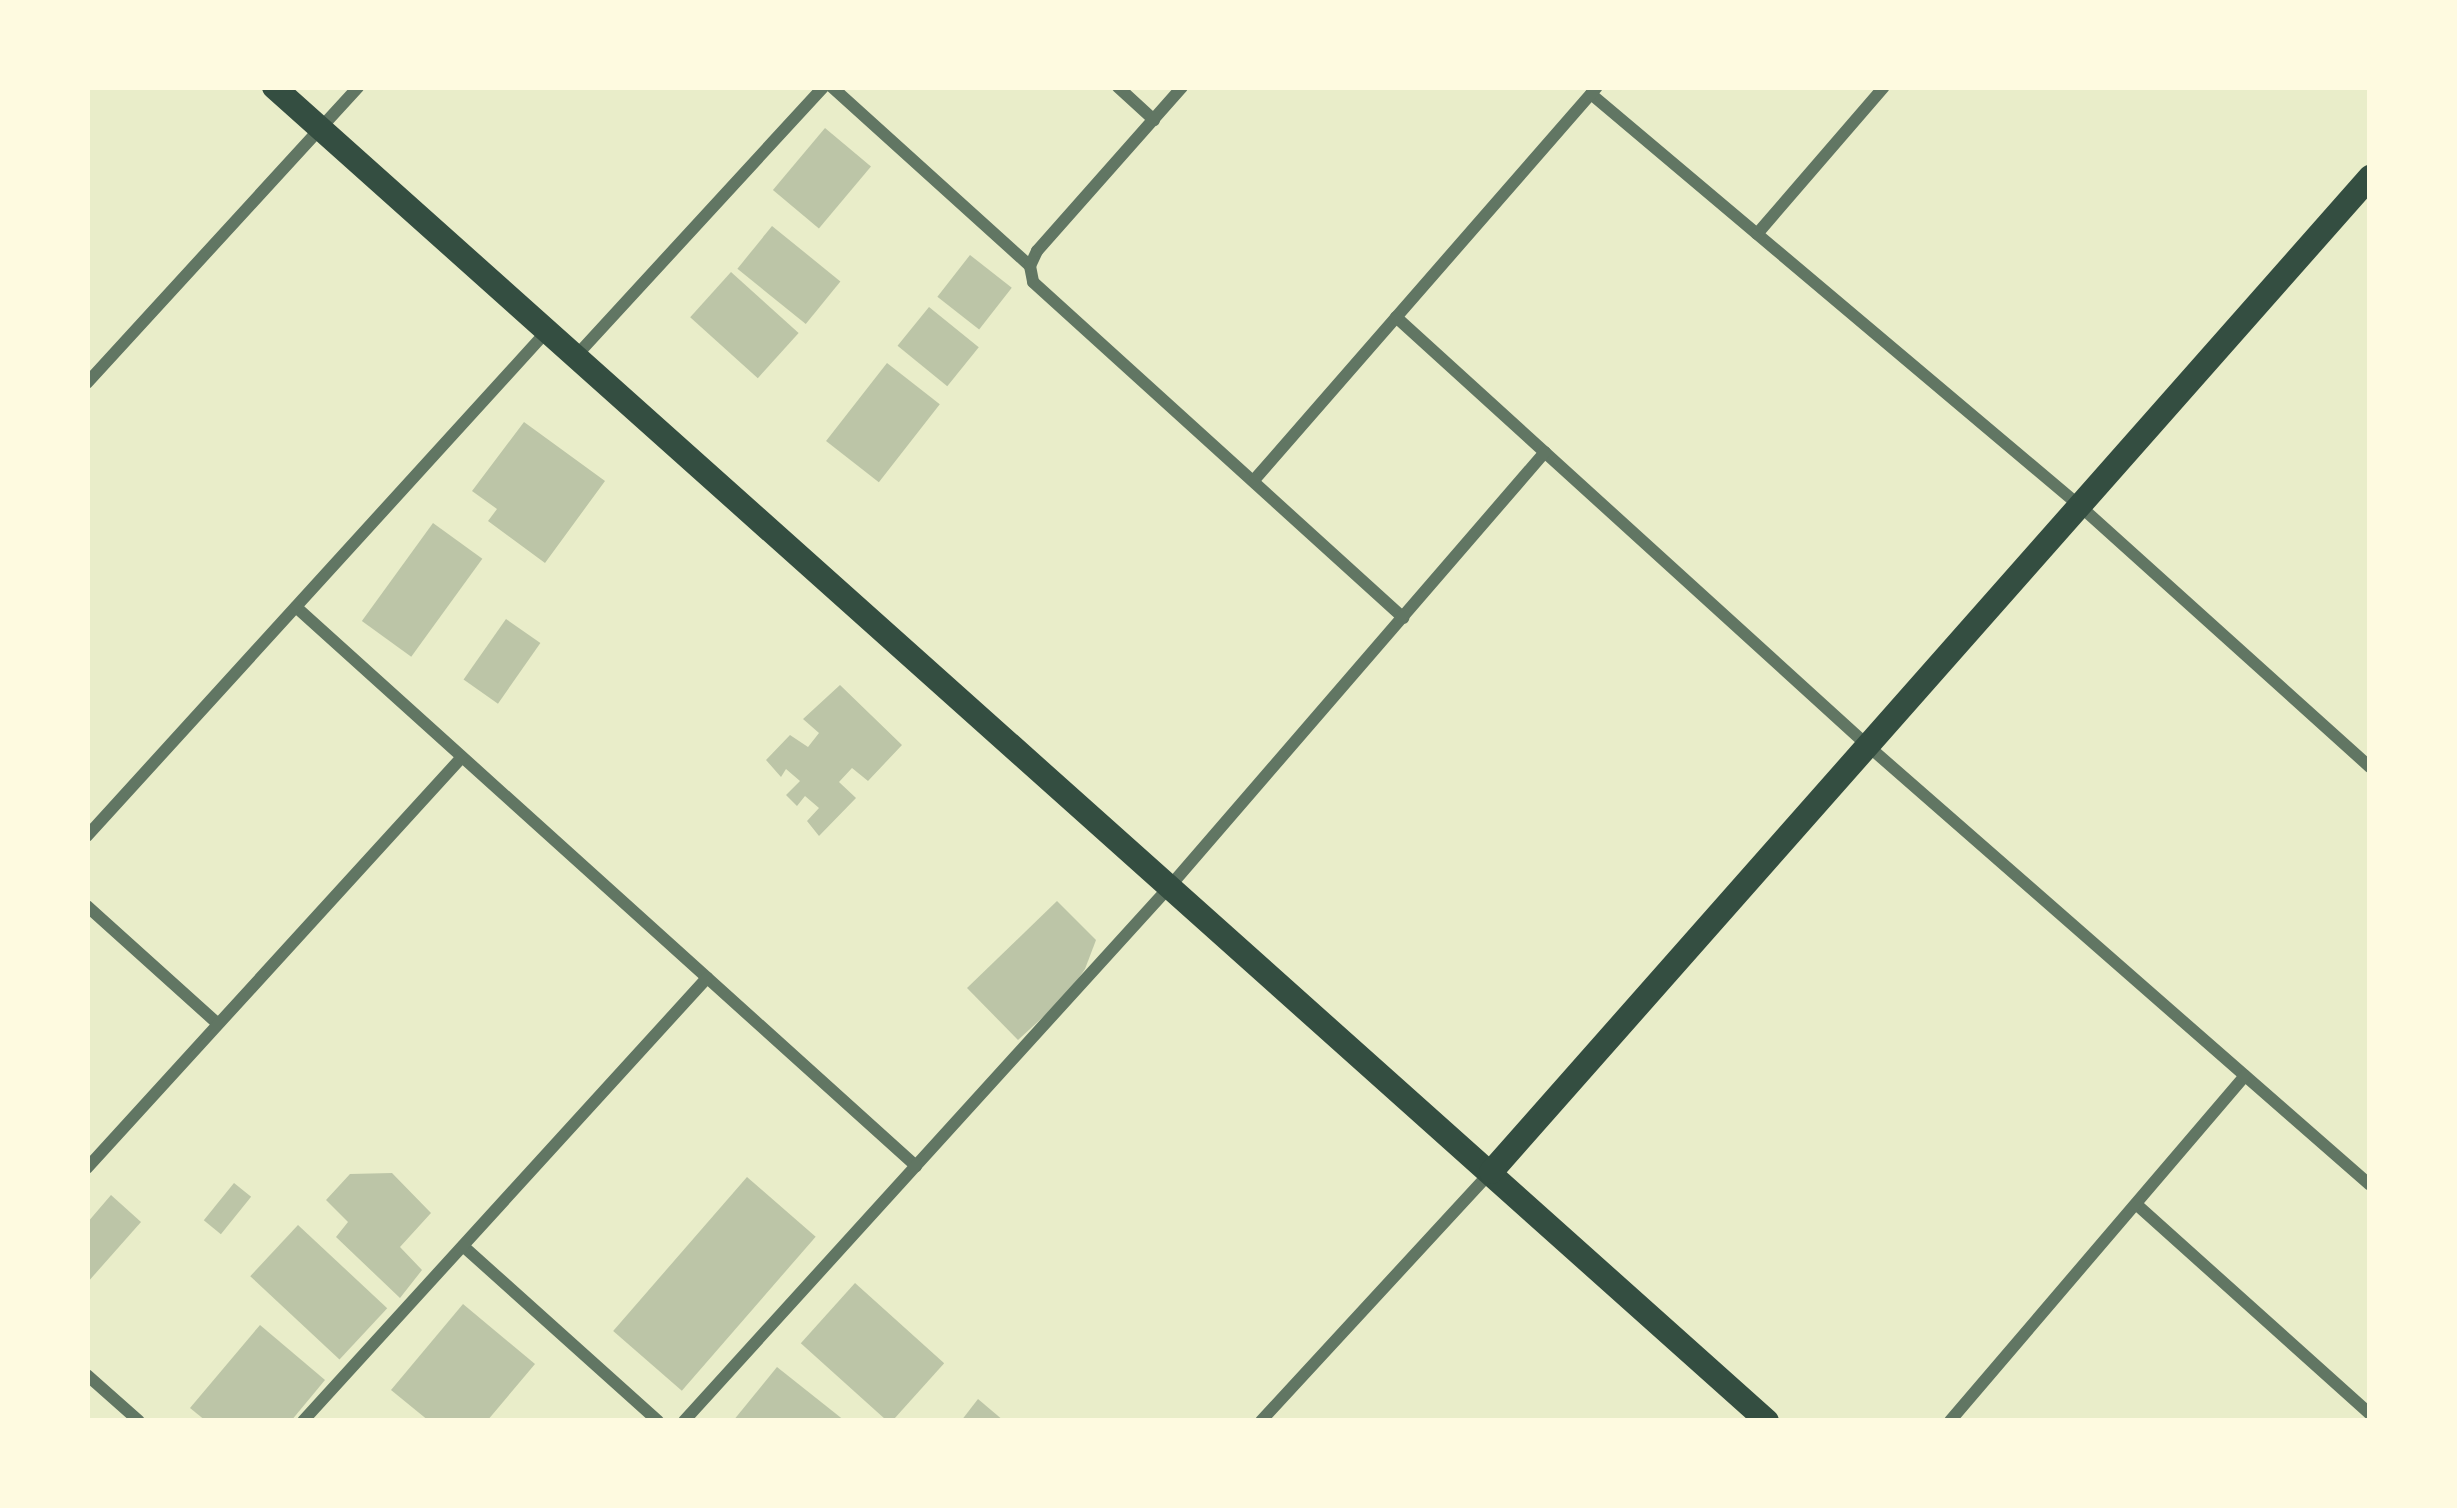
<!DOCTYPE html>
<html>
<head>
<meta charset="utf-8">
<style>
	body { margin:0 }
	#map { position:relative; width:2457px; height:1508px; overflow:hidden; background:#e9edc9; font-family:"Golos Text",sans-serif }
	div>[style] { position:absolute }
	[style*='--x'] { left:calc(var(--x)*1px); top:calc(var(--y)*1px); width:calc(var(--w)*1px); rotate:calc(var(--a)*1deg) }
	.building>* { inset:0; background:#bcc5a7; transform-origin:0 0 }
	.minor>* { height:12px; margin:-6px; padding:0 6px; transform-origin:6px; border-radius:6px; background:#617663 }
	.secondary>* { height:24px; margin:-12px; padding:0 12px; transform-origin:12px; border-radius:12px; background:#344e41 }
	span { translate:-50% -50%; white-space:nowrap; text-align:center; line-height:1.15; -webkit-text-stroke:10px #fefae0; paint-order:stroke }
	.frame { position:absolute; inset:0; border:90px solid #fefae0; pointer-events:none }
</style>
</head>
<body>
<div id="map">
	<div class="building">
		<i style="left:825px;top:128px;width:60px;height:81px;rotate:40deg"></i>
		<i style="left:772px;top:226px;width:88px;height:55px;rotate:39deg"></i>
		<i style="left:970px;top:255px;width:53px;height:53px;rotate:38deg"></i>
		<i style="left:731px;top:272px;width:91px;height:61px;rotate:42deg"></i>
		<i style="left:929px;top:307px;width:64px;height:50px;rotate:39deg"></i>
		<i style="left:887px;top:363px;width:67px;height:99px;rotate:38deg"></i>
		<i style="clip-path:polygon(524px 422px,605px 481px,545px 563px,488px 521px,497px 509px,472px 491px)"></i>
		<i style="left:433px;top:523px;width:61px;height:121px;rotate:36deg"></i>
		<i style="left:506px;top:619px;width:42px;height:74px;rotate:35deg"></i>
		<i style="clip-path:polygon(840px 685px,902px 745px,868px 781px,852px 768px,839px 782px,856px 798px,819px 836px,807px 821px,819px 808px,805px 796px,797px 806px,786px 795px,800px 781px,786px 769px,781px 777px,766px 760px,790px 735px,808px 747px,819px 733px,803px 719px)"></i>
		<i style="clip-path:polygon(1057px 901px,1096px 940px,1085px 969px,1067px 995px,1018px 1040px,967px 988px)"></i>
		<i style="clip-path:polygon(392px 1173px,431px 1213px,400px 1247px,422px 1270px,400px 1298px,336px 1237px,348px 1222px,326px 1200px,350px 1174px)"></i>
		<i style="left:747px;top:1177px;width:91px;height:204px;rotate:41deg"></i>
		<i style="left:234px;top:1183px;width:22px;height:48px;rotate:39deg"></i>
		<i style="clip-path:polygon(111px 1195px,141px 1222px,87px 1283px,87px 1223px)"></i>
		<i style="left:298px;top:1225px;width:122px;height:70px;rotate:43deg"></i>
		<i style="left:855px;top:1283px;width:120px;height:81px;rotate:42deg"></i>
		<i style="clip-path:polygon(463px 1304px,535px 1364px,487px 1421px,429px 1421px,391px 1390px)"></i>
		<i style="clip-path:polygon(260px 1325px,325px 1380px,291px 1421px,206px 1421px,190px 1408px)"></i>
		<i style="clip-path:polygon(777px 1367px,845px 1421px,733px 1421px)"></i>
		<i style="clip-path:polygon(978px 1399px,1004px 1421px,961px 1421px)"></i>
	</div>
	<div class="minor">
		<i style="--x:832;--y:87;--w:267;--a:42.1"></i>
		<i style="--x:1030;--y:266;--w:16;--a:79"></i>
		<i style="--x:1033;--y:282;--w:500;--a:42.2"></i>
		<i style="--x:1118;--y:87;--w:49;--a:42.5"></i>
		<i style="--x:1591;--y:94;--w:639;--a:40.12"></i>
		<i style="--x:2080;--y:506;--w:390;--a:42"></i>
		<i style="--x:1757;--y:234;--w:194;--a:-49.2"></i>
		<i style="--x:1030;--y:266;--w:17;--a:-65"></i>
		<i style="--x:1037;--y:251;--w:219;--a:-48.5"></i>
		<i style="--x:1396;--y:317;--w:636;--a:42.26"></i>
		<i style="--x:1867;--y:745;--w:668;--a:41.18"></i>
		<i style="--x:576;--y:356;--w:365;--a:-47.4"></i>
		<i style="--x:87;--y:383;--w:401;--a:-47.5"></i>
		<i style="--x:1255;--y:479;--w:520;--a:-48.9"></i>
		<i style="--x:296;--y:607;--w:835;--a:42.04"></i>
		<i style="--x:87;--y:836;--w:683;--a:-47.67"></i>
		<i style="--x:87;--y:906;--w:176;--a:42"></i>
		<i style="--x:87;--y:1168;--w:556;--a:-47.62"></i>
		<i style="--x:2136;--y:1204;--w:314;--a:41.9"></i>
		<i style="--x:463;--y:1246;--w:262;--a:41.9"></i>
		<i style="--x:87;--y:1375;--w:69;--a:41.5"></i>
		<i style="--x:303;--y:1421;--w:600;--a:-47.64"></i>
		<i style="--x:684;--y:1421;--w:724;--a:-47.74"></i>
		<i style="--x:1171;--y:885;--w:572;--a:-49.18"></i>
		<i style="--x:1261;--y:1421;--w:339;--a:-47.3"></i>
		<i style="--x:1950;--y:1421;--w:454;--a:-49.5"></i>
	</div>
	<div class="secondary">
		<i style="--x:274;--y:87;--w:2002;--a:41.78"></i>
		<i style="--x:1491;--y:1172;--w:1328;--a:-48.54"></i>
	</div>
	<div class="frame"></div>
</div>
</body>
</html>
